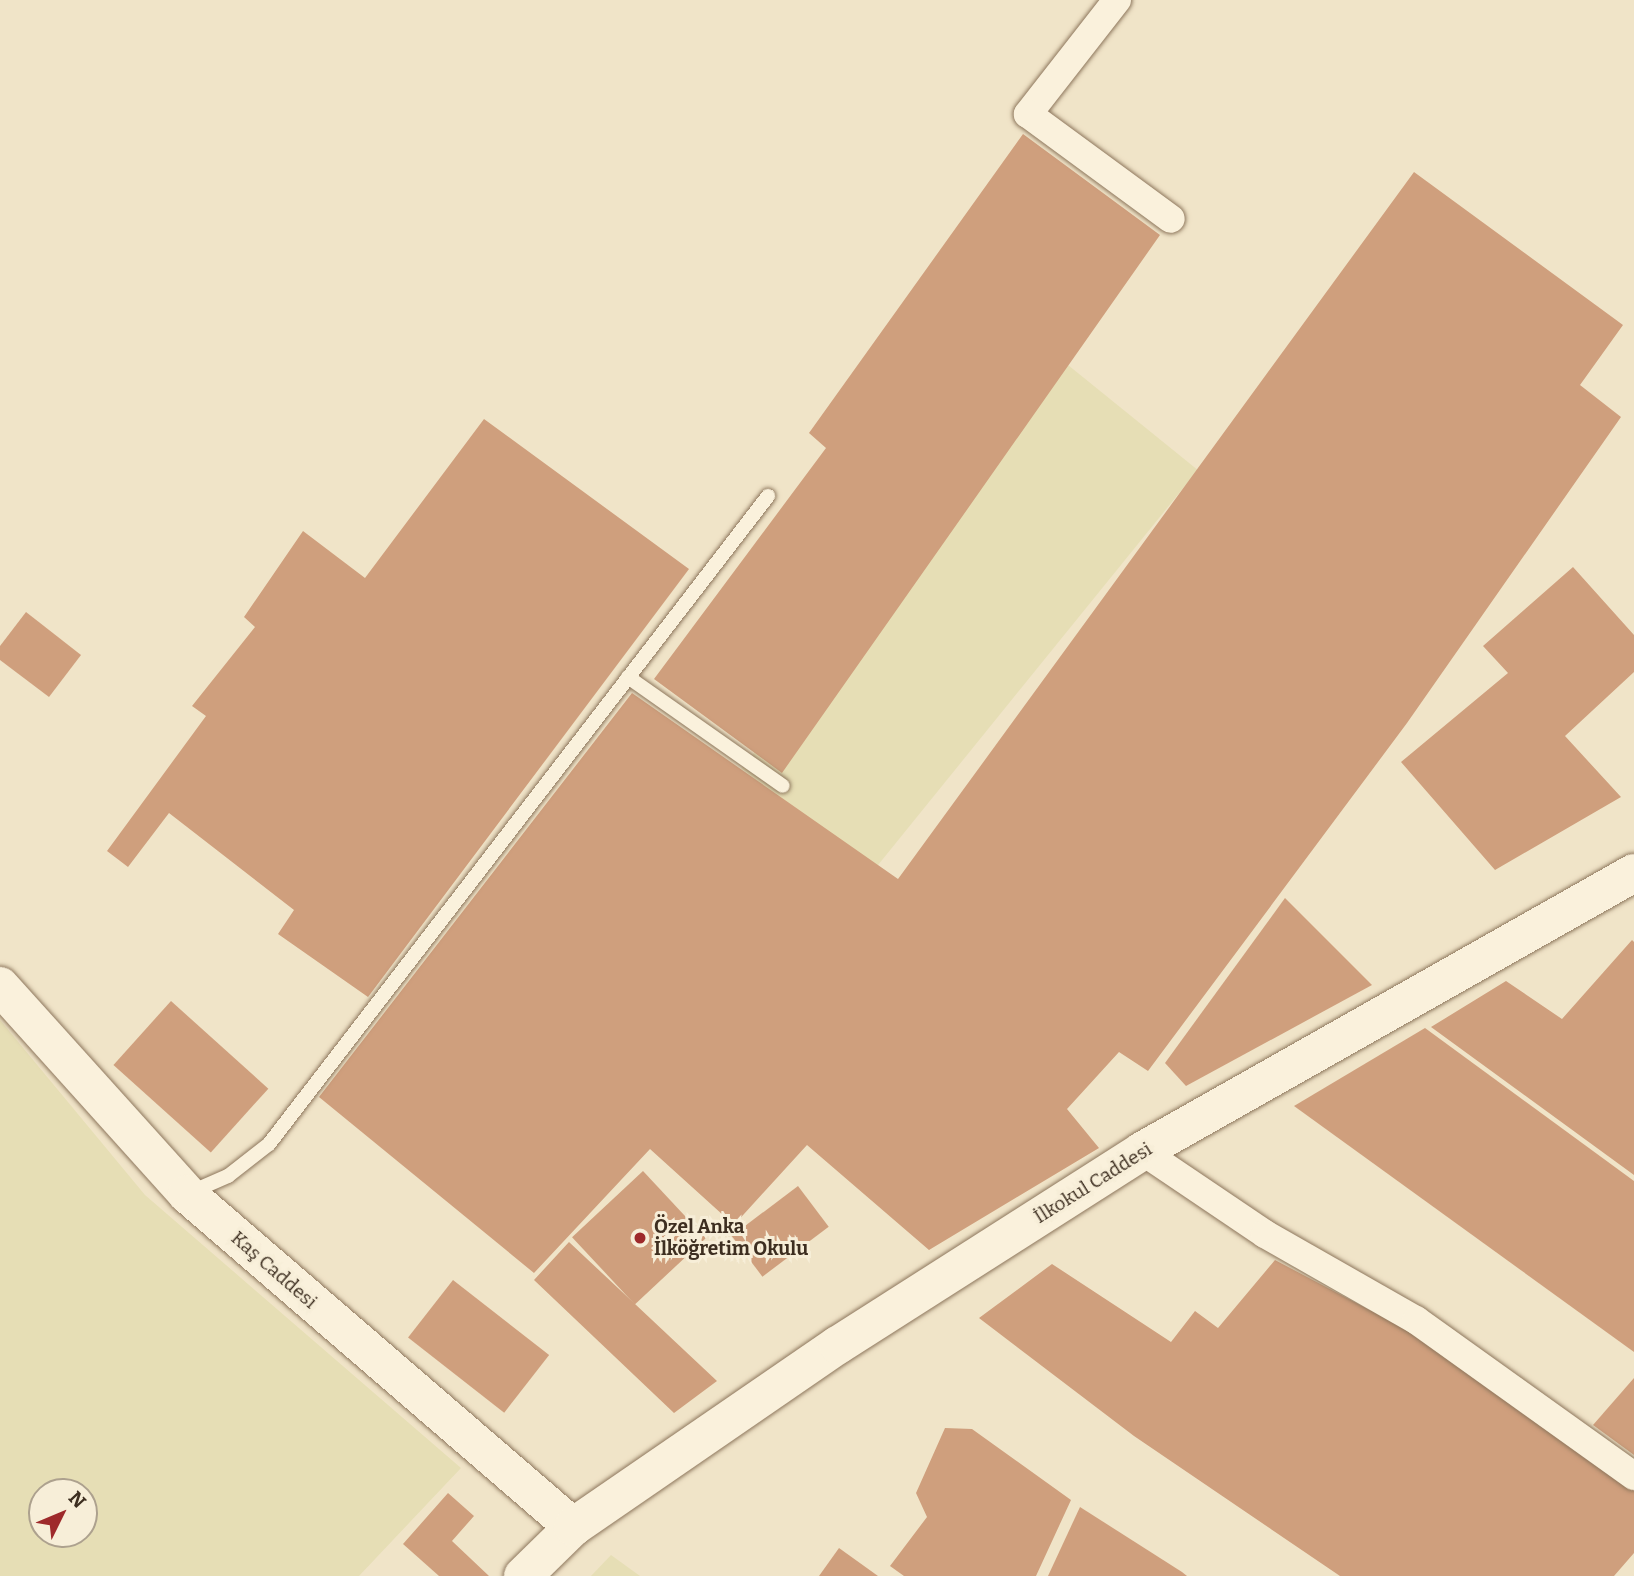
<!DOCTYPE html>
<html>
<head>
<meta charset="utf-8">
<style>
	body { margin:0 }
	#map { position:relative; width:1634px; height:1576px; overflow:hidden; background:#f0e4c8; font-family:Bitter,serif }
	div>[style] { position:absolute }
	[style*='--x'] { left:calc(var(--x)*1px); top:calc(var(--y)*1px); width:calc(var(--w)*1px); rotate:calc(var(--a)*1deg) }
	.farmland>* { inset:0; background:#e6deb5; transform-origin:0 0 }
	.building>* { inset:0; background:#cf9f7d; transform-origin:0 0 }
	.roads { filter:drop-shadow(0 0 2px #8d765c) drop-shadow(0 0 2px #8d765c) }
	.lane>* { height:14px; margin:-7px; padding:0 7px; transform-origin:7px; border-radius:7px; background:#faf1dc }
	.street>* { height:28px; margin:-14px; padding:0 14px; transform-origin:14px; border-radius:14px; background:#faf1dc }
	.secondary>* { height:38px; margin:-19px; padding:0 19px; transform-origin:19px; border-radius:19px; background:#faf1dc }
	.dots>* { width:19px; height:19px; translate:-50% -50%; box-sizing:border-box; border:4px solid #f7eed8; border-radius:50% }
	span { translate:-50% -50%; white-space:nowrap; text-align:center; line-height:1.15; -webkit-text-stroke:6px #f7eed8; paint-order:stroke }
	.street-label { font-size:19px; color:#3d2e20 }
	.poi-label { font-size:19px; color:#3d2e20; font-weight:700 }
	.left { translate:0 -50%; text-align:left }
	.north { position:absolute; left:28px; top:1478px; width:70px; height:70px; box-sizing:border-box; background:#f7eed8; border:2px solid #ada18e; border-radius:50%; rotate:47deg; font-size:19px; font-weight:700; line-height:28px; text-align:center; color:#3d2e20 }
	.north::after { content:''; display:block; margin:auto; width:24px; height:32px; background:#9e2a2b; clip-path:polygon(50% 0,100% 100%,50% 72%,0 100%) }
</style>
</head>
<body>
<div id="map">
	<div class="farmland">
		<i style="left:1068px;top:365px;width:167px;height:519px;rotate:39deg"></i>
		<i style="clip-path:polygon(evenodd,0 1020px,145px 1195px,461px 1468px,359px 1576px,0 1576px,0 1020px,42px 1492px,84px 1492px,84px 1534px,42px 1534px,42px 1492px)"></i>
		<i style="clip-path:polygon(611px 1555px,640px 1576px,591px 1576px)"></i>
	</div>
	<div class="building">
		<i style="clip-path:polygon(1023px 134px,1160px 235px,782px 773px,654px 679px,826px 448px,809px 433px)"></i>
		<i style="clip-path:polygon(1414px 172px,1623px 325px,1580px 385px,1621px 417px,1407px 723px,1148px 1071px,1119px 1052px,1067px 1109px,1099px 1148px,929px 1250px,807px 1145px,734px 1225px,650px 1149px,534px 1273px,319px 1097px,632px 693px,898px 879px)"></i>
		<i style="clip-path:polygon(484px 419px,689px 569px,368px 997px,278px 934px,294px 910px,169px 813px,128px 867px,107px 851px,206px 716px,192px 706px,255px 627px,244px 617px,303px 531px,365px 578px)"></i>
		<i style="clip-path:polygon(1573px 567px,1634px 635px,1634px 672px,1565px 736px,1621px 797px,1495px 870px,1401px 762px,1508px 673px,1483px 646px)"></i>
		<i style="clip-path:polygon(26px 612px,81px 655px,49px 697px,0 660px,0 646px)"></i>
		<i style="clip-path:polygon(1285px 898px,1372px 985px,1186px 1086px,1165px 1063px)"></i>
		<i style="clip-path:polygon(1632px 940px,1634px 942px,1634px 1175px,1431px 1027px,1506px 981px,1562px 1019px)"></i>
		<i style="left:171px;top:1001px;width:131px;height:86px;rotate:42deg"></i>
		<i style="clip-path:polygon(1425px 1028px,1634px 1181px,1634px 1352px,1294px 1106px)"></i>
		<i style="left:643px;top:1171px;width:92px;height:97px;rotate:47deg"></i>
		<i style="left:798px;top:1186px;width:51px;height:83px;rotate:53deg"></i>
		<i style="clip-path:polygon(569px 1242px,635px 1304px,717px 1381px,674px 1413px,534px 1280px)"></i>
		<i style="clip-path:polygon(1275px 1260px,1430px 1342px,1634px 1485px,1634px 1553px,1614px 1576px,1340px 1576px,1134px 1436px,979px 1318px,1052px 1264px,1171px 1342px,1195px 1311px,1218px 1328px)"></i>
		<i style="left:453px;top:1280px;width:122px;height:73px;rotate:38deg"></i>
		<i style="clip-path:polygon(1634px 1378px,1634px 1455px,1593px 1425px)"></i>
		<i style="clip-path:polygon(945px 1428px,972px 1429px,1071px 1500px,1036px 1576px,904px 1576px,890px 1566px,927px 1517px,916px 1493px)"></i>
		<i style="clip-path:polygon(448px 1493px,474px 1516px,452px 1541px,489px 1576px,439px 1576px,403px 1544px)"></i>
		<i style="clip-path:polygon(1080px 1507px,1182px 1572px,1187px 1576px,1048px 1576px)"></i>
		<i style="clip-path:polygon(839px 1548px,878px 1576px,819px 1576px)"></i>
	</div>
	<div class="roads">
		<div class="lane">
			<i style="--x:628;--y:677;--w:189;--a:35.1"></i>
			<i style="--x:189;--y:1193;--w:43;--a:-23.6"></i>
			<i style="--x:228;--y:1176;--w:52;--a:-38"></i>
			<i style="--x:269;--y:1144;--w:818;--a:-52.4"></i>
		</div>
		<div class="street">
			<i style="--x:1117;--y:0;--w:145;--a:128"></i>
			<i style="--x:1028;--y:114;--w:177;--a:36.3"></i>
			<i style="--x:1142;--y:1151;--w:148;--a:34"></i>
			<i style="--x:1265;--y:1234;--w:174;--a:29.7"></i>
			<i style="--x:1416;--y:1320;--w:268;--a:35.6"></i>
		</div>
		<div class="secondary">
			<i style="--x:0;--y:986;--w:280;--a:48"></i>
			<i style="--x:187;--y:1194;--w:510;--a:40.78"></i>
			<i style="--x:523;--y:1576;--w:70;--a:-44.4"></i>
			<i style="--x:573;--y:1527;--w:321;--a:-34.5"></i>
			<i style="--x:838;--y:1345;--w:361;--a:-32.5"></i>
			<i style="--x:1142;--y:1151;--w:565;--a:-29.47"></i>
		</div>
	</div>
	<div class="dots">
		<i style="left:640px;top:1238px;background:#9e2a2b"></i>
	</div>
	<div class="street-label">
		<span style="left:1093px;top:1183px;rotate:-32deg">İlkokul Caddesi</span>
		<span style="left:274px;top:1270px;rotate:41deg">Kaş Caddesi</span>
	</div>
	<div class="poi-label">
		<span class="left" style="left:654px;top:1238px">Özel Anka<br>İlköğretim Okulu</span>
	</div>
	<div class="north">N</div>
</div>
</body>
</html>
